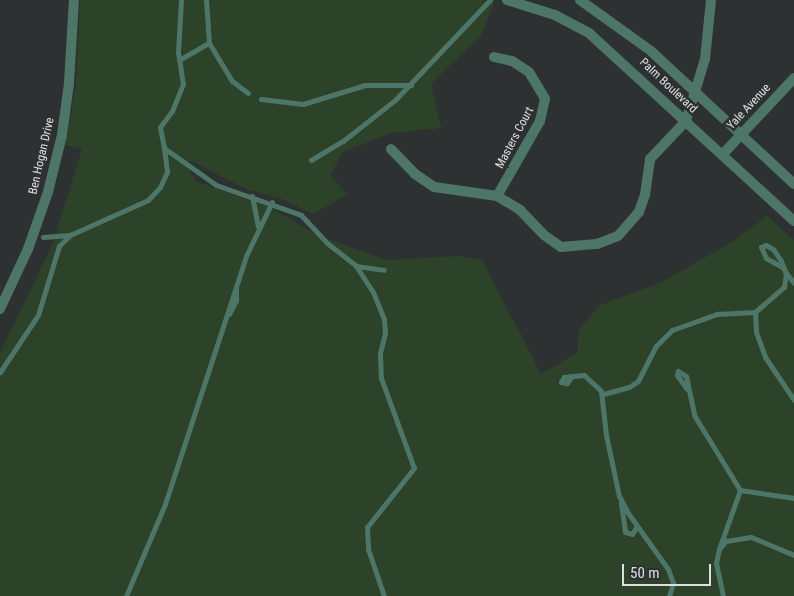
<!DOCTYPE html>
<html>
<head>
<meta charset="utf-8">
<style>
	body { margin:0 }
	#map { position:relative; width:794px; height:596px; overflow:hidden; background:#2d3131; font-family:"Roboto Condensed",sans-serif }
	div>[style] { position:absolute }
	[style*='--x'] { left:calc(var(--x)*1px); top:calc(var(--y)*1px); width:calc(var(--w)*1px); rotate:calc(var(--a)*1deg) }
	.green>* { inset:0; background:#2c4229 }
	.service>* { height:5px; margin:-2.5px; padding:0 2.5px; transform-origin:2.5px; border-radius:2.5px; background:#4e7668 }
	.minor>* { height:10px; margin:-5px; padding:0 5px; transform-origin:5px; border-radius:5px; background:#4e7668 }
	.tertiary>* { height:10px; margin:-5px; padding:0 5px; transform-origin:5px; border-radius:5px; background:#4e7668 }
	span { translate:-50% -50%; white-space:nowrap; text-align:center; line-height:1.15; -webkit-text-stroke:5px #2d3131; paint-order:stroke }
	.street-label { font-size:12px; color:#dee0e0 }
	.scale { position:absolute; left:622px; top:564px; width:89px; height:22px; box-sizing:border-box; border:2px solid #dee0e0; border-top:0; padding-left:6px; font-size:15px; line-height:18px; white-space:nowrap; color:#dee0e0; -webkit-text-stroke:4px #2d3131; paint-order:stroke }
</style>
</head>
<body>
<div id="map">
	<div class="green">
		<i style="clip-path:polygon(80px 0,481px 0,494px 3px,481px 35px,431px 84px,441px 128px,391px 133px,343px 152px,330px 175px,347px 194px,314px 214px,279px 198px,246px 189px,192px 161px,186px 162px,195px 181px,269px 207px,319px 236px,387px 260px,458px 256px,482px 260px,541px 374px,577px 353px,579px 330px,600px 305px,662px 282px,733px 241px,767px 216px,794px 240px,794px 596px,0 596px,0 353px,53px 243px,82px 149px,66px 145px,76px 83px)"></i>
	</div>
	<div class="service">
		<i style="--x:206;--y:0;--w:43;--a:86"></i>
		<i style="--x:209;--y:43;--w:44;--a:58.8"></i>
		<i style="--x:232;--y:81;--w:20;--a:37"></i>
		<i style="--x:179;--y:60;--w:34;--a:-30"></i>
		<i style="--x:261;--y:99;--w:42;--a:6.8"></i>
		<i style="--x:303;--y:104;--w:65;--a:-17"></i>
		<i style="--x:365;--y:85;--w:46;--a:0"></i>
		<i style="--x:164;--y:148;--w:21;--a:-101"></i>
		<i style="--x:160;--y:127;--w:20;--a:-53"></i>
		<i style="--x:172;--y:111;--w:29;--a:-68"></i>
		<i style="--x:183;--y:84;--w:32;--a:-99"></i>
		<i style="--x:178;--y:52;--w:52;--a:-86.7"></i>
		<i style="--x:311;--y:160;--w:37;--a:-31"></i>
		<i style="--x:343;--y:141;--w:66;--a:-38.3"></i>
		<i style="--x:395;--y:100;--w:138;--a:-46.5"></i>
		<i style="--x:252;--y:196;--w:31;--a:79"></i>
		<i style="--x:43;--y:237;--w:27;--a:-4"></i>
		<i style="--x:70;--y:235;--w:85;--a:-24.2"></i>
		<i style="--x:148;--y:200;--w:18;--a:-47"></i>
		<i style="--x:160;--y:187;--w:17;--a:-65"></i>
		<i style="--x:167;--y:172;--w:24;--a:-97"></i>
		<i style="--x:164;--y:148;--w:64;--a:35.4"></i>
		<i style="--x:216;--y:185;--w:90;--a:19.4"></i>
		<i style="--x:301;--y:215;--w:38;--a:47"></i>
		<i style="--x:327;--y:243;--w:37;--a:38"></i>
		<i style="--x:356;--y:266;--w:28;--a:8"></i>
		<i style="--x:356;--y:266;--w:31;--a:57"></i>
		<i style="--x:373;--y:292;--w:29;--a:68"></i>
		<i style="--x:384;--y:319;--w:14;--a:86"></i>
		<i style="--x:385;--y:333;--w:21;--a:104"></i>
		<i style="--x:380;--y:353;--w:25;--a:88"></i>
		<i style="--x:381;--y:378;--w:96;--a:69.9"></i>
		<i style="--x:414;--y:468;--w:75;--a:128.5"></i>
		<i style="--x:367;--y:527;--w:22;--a:87"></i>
		<i style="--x:368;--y:549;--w:50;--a:71.2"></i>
		<i style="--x:784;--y:268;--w:21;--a:-151"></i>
		<i style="--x:766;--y:258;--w:12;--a:-114"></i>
		<i style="--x:761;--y:247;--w:5;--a:-22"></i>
		<i style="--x:766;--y:245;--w:8;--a:30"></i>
		<i style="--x:773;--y:249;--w:14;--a:56"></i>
		<i style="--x:781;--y:261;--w:9;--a:69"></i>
		<i style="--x:784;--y:269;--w:4;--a:63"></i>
		<i style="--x:755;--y:312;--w:20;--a:87"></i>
		<i style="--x:756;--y:332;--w:27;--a:70"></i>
		<i style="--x:765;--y:357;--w:52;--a:56"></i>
		<i style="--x:229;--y:314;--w:16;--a:-63"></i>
		<i style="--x:236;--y:300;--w:11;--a:-90"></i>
		<i style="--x:0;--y:372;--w:69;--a:-56.3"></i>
		<i style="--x:38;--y:315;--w:72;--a:-73.1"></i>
		<i style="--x:59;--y:246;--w:16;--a:-45"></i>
		<i style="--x:572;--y:376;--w:9;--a:126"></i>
		<i style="--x:567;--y:383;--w:6;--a:-171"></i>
		<i style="--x:561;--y:382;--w:6;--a:-59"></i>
		<i style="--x:564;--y:377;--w:20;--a:-6"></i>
		<i style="--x:584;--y:375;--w:23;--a:43"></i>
		<i style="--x:601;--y:391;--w:44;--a:83.5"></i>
		<i style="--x:606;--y:435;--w:62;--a:78"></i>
		<i style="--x:619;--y:496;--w:19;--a:62"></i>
		<i style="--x:628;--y:513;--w:69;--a:54.5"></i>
		<i style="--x:668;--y:569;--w:15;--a:70"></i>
		<i style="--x:673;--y:583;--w:14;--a:107"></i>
		<i style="--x:687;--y:389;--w:17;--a:-126"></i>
		<i style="--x:677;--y:375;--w:4;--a:-76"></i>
		<i style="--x:678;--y:371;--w:9;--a:32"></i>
		<i style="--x:686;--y:376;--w:40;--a:78"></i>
		<i style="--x:694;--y:415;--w:88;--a:58.5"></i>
		<i style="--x:740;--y:490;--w:63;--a:109.6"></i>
		<i style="--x:603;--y:394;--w:27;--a:-15"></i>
		<i style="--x:629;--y:387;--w:11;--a:-34"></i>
		<i style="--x:638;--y:381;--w:39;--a:-63"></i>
		<i style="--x:656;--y:346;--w:23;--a:-45"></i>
		<i style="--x:672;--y:330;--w:48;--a:-19.6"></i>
		<i style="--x:717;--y:314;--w:38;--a:-3"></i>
		<i style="--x:755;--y:312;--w:38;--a:-41"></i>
		<i style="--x:784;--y:287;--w:14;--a:-82"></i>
		<i style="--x:786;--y:273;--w:13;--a:51"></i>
		<i style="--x:740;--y:490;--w:55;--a:8.4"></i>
		<i style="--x:621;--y:503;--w:29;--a:82"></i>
		<i style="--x:625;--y:532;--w:7;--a:16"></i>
		<i style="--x:632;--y:534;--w:9;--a:-58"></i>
		<i style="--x:126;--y:596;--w:100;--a:-67"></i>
		<i style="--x:165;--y:504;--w:261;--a:-71.9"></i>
		<i style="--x:246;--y:256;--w:60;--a:-64.3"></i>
		<i style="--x:723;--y:596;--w:34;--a:-102"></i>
		<i style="--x:716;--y:563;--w:14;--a:-78"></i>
		<i style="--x:719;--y:549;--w:11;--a:-49"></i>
		<i style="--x:726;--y:541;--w:25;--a:-9"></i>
		<i style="--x:751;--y:537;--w:47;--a:22.7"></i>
	</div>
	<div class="minor">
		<i style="--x:494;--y:57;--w:18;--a:13"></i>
		<i style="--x:512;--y:61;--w:20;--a:33"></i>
		<i style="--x:529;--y:72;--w:31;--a:59"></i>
		<i style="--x:545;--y:99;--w:23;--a:103"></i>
		<i style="--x:540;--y:121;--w:86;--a:119.8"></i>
		<i style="--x:391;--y:149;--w:35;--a:46"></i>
		<i style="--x:415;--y:174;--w:23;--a:34"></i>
		<i style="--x:434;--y:187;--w:64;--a:8.1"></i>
		<i style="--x:497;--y:196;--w:27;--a:31"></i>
		<i style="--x:520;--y:210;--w:35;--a:46"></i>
		<i style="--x:544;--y:235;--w:21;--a:35"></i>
		<i style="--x:561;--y:247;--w:36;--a:-5"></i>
		<i style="--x:597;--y:244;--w:22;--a:-21"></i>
		<i style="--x:618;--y:236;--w:32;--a:-49"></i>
		<i style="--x:639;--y:212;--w:18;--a:-71"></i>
		<i style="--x:645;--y:195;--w:36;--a:-82"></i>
		<i style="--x:650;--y:159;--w:52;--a:-46.5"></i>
		<i style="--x:686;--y:121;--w:65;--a:-73"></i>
		<i style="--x:705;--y:59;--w:59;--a:-84.2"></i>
		<i style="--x:723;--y:154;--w:104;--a:-46.9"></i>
		<i style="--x:0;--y:309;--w:66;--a:-65"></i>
		<i style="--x:28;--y:249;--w:60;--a:-70.7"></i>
		<i style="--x:48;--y:192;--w:59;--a:-76.2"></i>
		<i style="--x:62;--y:135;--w:52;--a:-82.3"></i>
		<i style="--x:69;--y:83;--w:83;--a:-86.6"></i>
	</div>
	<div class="tertiary">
		<i style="--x:507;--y:0;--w:50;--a:17.4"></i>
		<i style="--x:555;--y:15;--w:40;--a:28"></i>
		<i style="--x:590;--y:34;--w:277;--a:42.5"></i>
		<i style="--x:580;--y:0;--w:87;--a:35.7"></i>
		<i style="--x:651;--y:51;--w:195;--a:42.9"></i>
	</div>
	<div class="street-label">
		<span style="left:668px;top:86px;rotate:43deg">Palm Boulevard</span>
		<span style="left:749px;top:107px;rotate:-47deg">Yale Avenue</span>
		<span style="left:515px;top:138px;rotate:-62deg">Masters Court</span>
		<span style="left:42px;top:156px;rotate:-77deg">Ben Hogan Drive</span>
	</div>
	<div class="scale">50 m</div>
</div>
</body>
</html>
